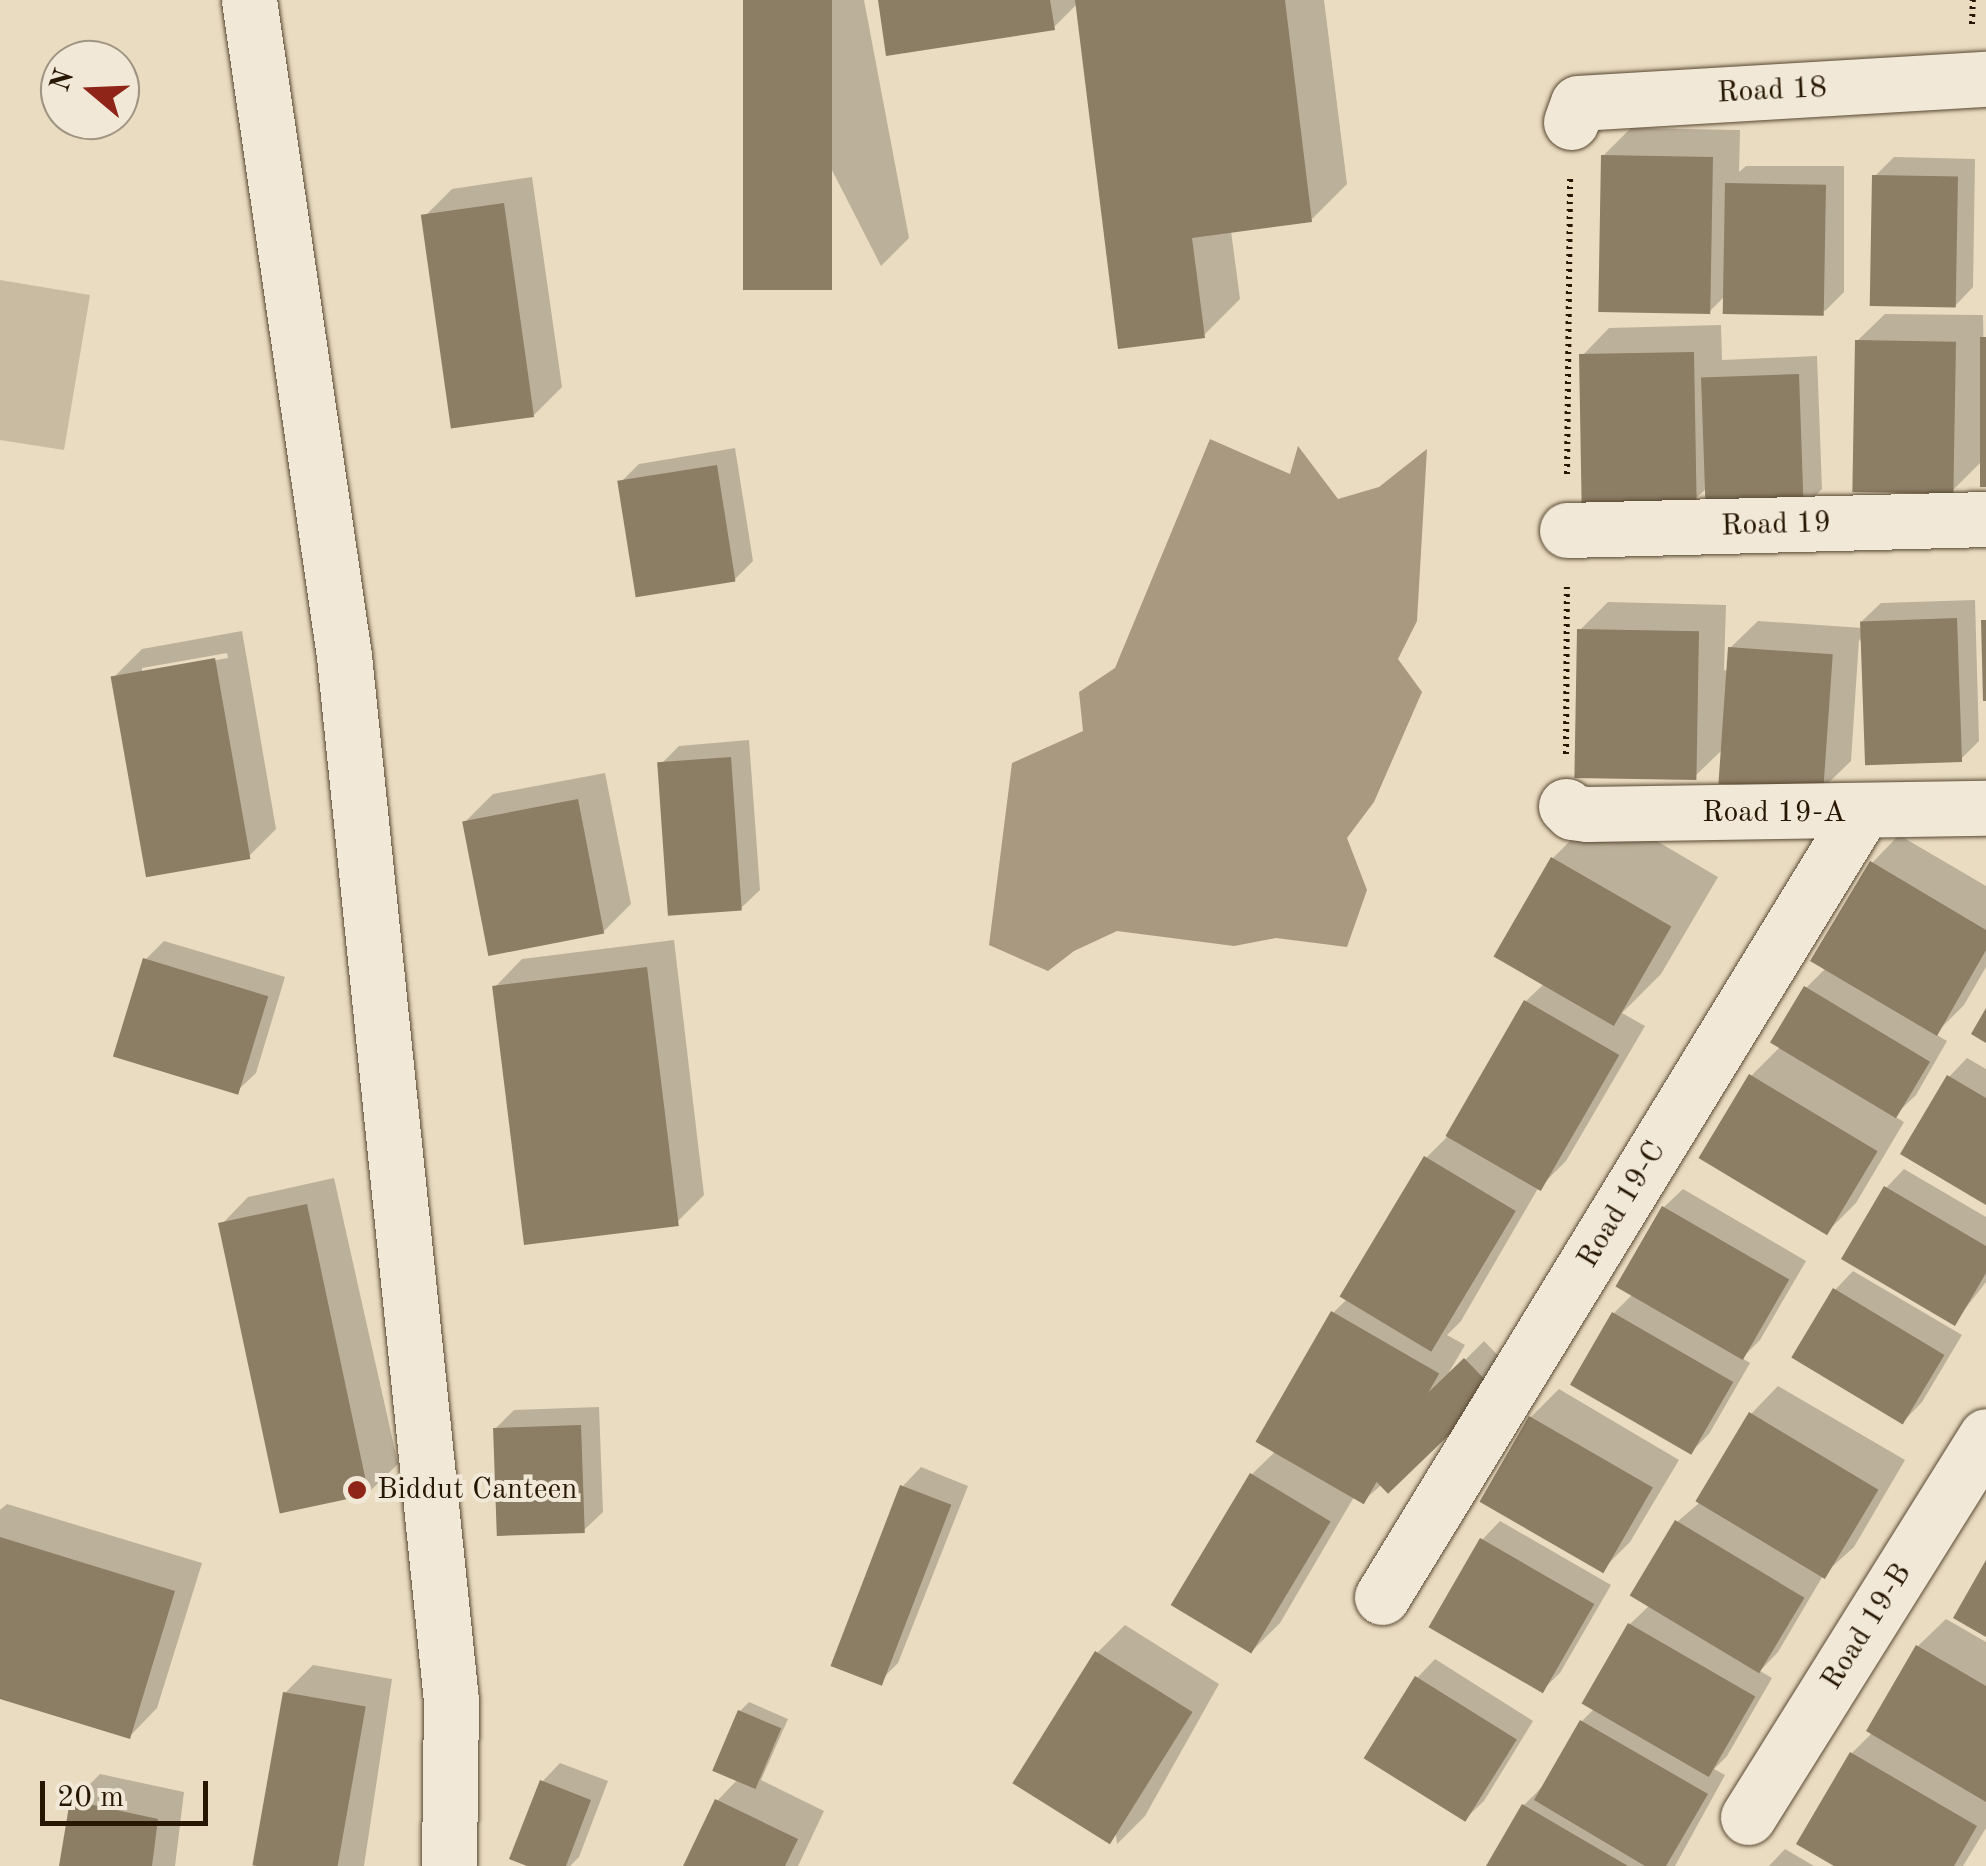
<!DOCTYPE html>
<html>
<head>
<meta charset="utf-8">
<style>
	body { margin:0 }
	#map { position:relative; width:1986px; height:1866px; overflow:hidden; background:#eadcc1; font-family:"Old Standard TT",serif }
	div>[style] { position:absolute }
	[style*='--x'] { left:calc(var(--x)*1px); top:calc(var(--y)*1px); width:calc(var(--w)*1px); rotate:calc(var(--a)*1deg) }
	.green>* { inset:0; background:#c9bba1 }
	.water>* { inset:0; background:#a89980 }
	.shadow>* { inset:0; background:#0003 }
	.building>* { inset:0; background:#8c7d65; transform-origin:0 0 }
	.path>* { height:6px; margin-top:-3px; transform-origin:0; background:repeating-linear-gradient(90deg,#271702 0 2.5px,transparent 0 7.5px) }
	.roads { filter:drop-shadow(0 0 2px #584832) drop-shadow(0 0 2px #584832) }
	.minor>* { height:55px; margin:-27.5px; padding:0 27.5px; transform-origin:27.5px; border-radius:27.5px; background:#f1e8d7 }
	.dots>* { width:28px; height:28px; translate:-50% -50%; box-sizing:border-box; border:5px solid #f1e8d7; border-radius:50% }
	span { translate:-50% -50%; white-space:nowrap; text-align:center; line-height:1.15; -webkit-text-stroke:8px #f1e8d7; paint-order:stroke }
	.street-label { font-size:30px; color:#271702 }
	.poi-label { font-size:30px; color:#271702 }
	.left { translate:0 -50%; text-align:left }
	.north { position:absolute; left:40px; top:40px; width:100px; height:100px; box-sizing:border-box; background:#f1e8d7; border:2px solid #a09482; border-radius:50%; rotate:289deg; font-size:28px; font-weight:700; line-height:40px; text-align:center; color:#271702 }
	.north::after { content:''; display:block; margin:auto; width:35px; height:45px; background:#8f2418; clip-path:polygon(50% 0,100% 100%,50% 72%,0 100%) }
	.scale { position:absolute; left:40px; top:1781px; width:168px; height:45px; box-sizing:border-box; border:5px solid #271702; border-top:0; padding-left:12px; font-size:30px; line-height:35px; white-space:nowrap; color:#271702; -webkit-text-stroke:8px #f1e8d7; paint-order:stroke }
</style>
</head>
<body>
<div id="map">
	<div class="green">
		<i style="clip-path:polygon(0 280px,90px 295px,64px 450px,0 440px)"></i>
	</div>
	<div class="water">
		<i style="clip-path:polygon(1210px 439px,1290px 474px,1298px 446px,1338px 499px,1379px 487px,1427px 449px,1417px 621px,1398px 659px,1422px 692px,1374px 802px,1347px 838px,1367px 890px,1347px 947px,1276px 938px,1234px 946px,1117px 931px,1074px 951px,1048px 971px,989px 945px,1012px 763px,1083px 731px,1079px 692px,1115px 668px)"></i>
	</div>
	<div class="shadow">
		<i style="clip-path:polygon(745px 0,864px 0,909px 238px,881px 266px)"></i>
		<i style="clip-path:polygon(880px 0,1324px 0,1347px 184px,1311px 220px,1231px 231px,1240px 299px,1204px 335px,1078px 3px,1054px 27px)"></i>
		<i style="clip-path:polygon(1631px 128px,1740px 130px,1739px 172px,1746px 166px,1844px 166px,1844px 292px,1825px 311px,1727px 294px,1709px 312px,1603px 156px)"></i>
		<i style="clip-path:polygon(1894px 157px,1975px 159px,1973px 287px,1955px 306px,1875px 176px)"></i>
		<i style="clip-path:polygon(532px 177px,562px 387px,534px 415px,424px 217px,452px 189px)"></i>
		<i style="clip-path:polygon(1885px 314px,1983px 315px,1986px 484px,1982px 461px,1953px 490px,1857px 341px)"></i>
		<i style="clip-path:polygon(1721px 325px,1722px 360px,1817px 356px,1822px 489px,1803px 508px,1708px 487px,1696px 498px,1582px 356px,1609px 328px)"></i>
		<i style="clip-path:polygon(735px 448px,753px 561px,734px 580px,620px 483px,639px 464px)"></i>
		<i style="clip-path:polygon(1975px 600px,1979px 741px,1960px 760px,1859px 639px,1851px 761px,1823px 788px,1723px 749px,1693px 778px,1580px 630px,1608px 602px,1726px 605px,1724px 670px,1728px 671px,1730px 648px,1758px 621px,1863px 628px,1862px 621px,1881px 603px)"></i>
		<i style="clip-path:polygon(evenodd,242px 631px,276px 829px,248px 857px,114px 677px,142px 649px,242px 631px,227px 653px,228px 658px,142px 673px,142px 668px,227px 653px)"></i>
		<i style="clip-path:polygon(749px 740px,760px 890px,741px 908px,660px 765px,679px 746px)"></i>
		<i style="clip-path:polygon(605px 773px,631px 904px,603px 932px,465px 822px,493px 794px)"></i>
		<i style="clip-path:polygon(1602px 809px,1718px 877px,1661px 974px,1622px 1013px,1645px 1026px,1566px 1161px,1537px 1190px,1461px 1321px,1447px 1335px,1465px 1345px,1406px 1445px,1410px 1448px,1466px 1359px,1484px 1341px,1512px 1370px,1362px 1502px,1354px 1497px,1280px 1623px,1252px 1651px,1175px 1605px,1252px 1474px,1276px 1451px,1333px 1313px,1348px 1298px,1426px 1158px,1447px 1137px,1526px 1001px,1545px 983px,1553px 858px)"></i>
		<i style="clip-path:polygon(1899px 835px,1986px 886px,1986px 967px,1964px 1005px,1935px 1034px,1947px 1041px,1916px 1095px,1894px 1116px,1904px 1122px,1856px 1203px,1828px 1231px,1751px 1076px,1781px 1046px,1806px 988px,1826px 968px,1872px 863px)"></i>
		<i style="clip-path:polygon(674px 940px,704px 1195px,676px 1223px,495px 987px,522px 959px)"></i>
		<i style="clip-path:polygon(164px 941px,285px 977px,256px 1073px,237px 1091px,145px 960px)"></i>
		<i style="clip-path:polygon(1967px 1058px,1986px 1069px,1986px 1202px,1949px 1077px)"></i>
		<i style="clip-path:polygon(1904px 1169px,1986px 1217px,1986px 1282px,1954px 1323px,1886px 1188px)"></i>
		<i style="clip-path:polygon(334px 1178px,398px 1464px,370px 1491px,221px 1225px,248px 1197px)"></i>
		<i style="clip-path:polygon(1683px 1189px,1806px 1261px,1760px 1340px,1742px 1358px,1750px 1363px,1709px 1434px,1690px 1453px,1614px 1313px,1633px 1294px,1664px 1207px)"></i>
		<i style="clip-path:polygon(1853px 1271px,1962px 1335px,1922px 1402px,1904px 1421px,1835px 1290px)"></i>
		<i style="clip-path:polygon(1778px 1386px,1905px 1460px,1854px 1547px,1824px 1574px,1778px 1652px,1760px 1671px,1772px 1678px,1727px 1756px,1714px 1769px,1725px 1775px,1675px 1866px,1489px 1866px,1524px 1805px,1545px 1784px,1582px 1721px,1595px 1708px,1630px 1624px,1650px 1605px,1677px 1522px,1698px 1504px,1751px 1414px)"></i>
		<i style="clip-path:polygon(1559px 1389px,1679px 1460px,1630px 1542px,1602px 1570px,1482px 1500px,1531px 1417px)"></i>
		<i style="clip-path:polygon(599px 1407px,603px 1512px,584px 1530px,495px 1429px,514px 1410px)"></i>
		<i style="clip-path:polygon(921px 1467px,968px 1486px,898px 1663px,879px 1682px,903px 1486px)"></i>
		<i style="clip-path:polygon(7px 1504px,202px 1563px,157px 1708px,130px 1736px,0 1696px,0 1510px)"></i>
		<i style="clip-path:polygon(1500px 1521px,1611px 1585px,1560px 1673px,1541px 1691px,1482px 1540px)"></i>
		<i style="clip-path:polygon(1946px 1619px,1986px 1642px,1986px 1828px,1963px 1866px,1839px 1866px,1852px 1753px,1873px 1732px,1918px 1646px)"></i>
		<i style="clip-path:polygon(1125px 1625px,1219px 1684px,1145px 1816px,1117px 1844px,1097px 1653px)"></i>
		<i style="clip-path:polygon(1435px 1659px,1533px 1721px,1484px 1801px,1465px 1819px,1417px 1678px)"></i>
		<i style="clip-path:polygon(313px 1665px,392px 1679px,364px 1866px,258px 1866px,285px 1693px)"></i>
		<i style="clip-path:polygon(749px 1702px,788px 1719px,761px 1780px,824px 1811px,798px 1866px,686px 1866px,718px 1800px,738px 1779px,740px 1711px)"></i>
		<i style="clip-path:polygon(560px 1763px,608px 1781px,579px 1857px,570px 1866px,534px 1866px,542px 1782px)"></i>
		<i style="clip-path:polygon(100px 1774px,184px 1792px,175px 1866px,61px 1866px,72px 1802px)"></i>
		<i style="clip-path:polygon(1785px 1849px,1814px 1866px,1769px 1866px)"></i>
	</div>
	<div class="building">
		<i style="left:743px;top:0;width:89px;height:290px"></i>
		<i style="clip-path:polygon(878px 0,1050px 0,1055px 30px,886px 56px)"></i>
		<i style="clip-path:polygon(1075px 0,1285px 0,1312px 222px,1192px 238px,1205px 338px,1118px 349px)"></i>
		<i style="left:1601px;top:155px;width:112px;height:157px;rotate:1deg"></i>
		<i style="left:1872px;top:175px;width:86px;height:131px;rotate:1deg"></i>
		<i style="left:1725px;top:183px;width:101px;height:131px;rotate:1deg"></i>
		<i style="left:504px;top:203px;width:216px;height:84px;rotate:82deg"></i>
		<i style="left:1980px;top:337px;width:6px;height:150px"></i>
		<i style="left:1855px;top:340px;width:101px;height:152px;rotate:1deg"></i>
		<i style="left:1694px;top:352px;width:149px;height:115px;rotate:89deg"></i>
		<i style="left:1799px;top:374px;width:137px;height:98px;rotate:88deg"></i>
		<i style="left:717px;top:465px;width:118px;height:101px;rotate:81deg"></i>
		<i style="left:1957px;top:618px;width:144px;height:97px;rotate:88deg"></i>
		<i style="clip-path:polygon(1981px 620px,1986px 620px,1986px 701px,1983px 701px)"></i>
		<i style="left:1577px;top:629px;width:122px;height:149px;rotate:1deg"></i>
		<i style="left:1728px;top:647px;width:105px;height:137px;rotate:4deg"></i>
		<i style="left:215px;top:658px;width:204px;height:106px;rotate:80deg"></i>
		<i style="left:731px;top:757px;width:154px;height:74px;rotate:86deg"></i>
		<i style="left:578px;top:799px;width:137px;height:118px;rotate:79deg"></i>
		<i style="left:1551px;top:857px;width:139px;height:115px;rotate:30deg"></i>
		<i style="clip-path:polygon(1870px 861px,1986px 930px,1986px 950px,1937px 1036px,1810px 961px)"></i>
		<i style="left:143px;top:958px;width:131px;height:103px;rotate:17deg"></i>
		<i style="left:647px;top:967px;width:261px;height:156px;rotate:83deg"></i>
		<i style="left:1804px;top:986px;width:147px;height:66px;rotate:31deg"></i>
		<i style="left:1524px;top:1000px;width:110px;height:157px;rotate:30deg"></i>
		<i style="clip-path:polygon(1986px 1008px,1986px 1043px,1971px 1034px)"></i>
		<i style="left:1749px;top:1074px;width:150px;height:98px;rotate:31deg"></i>
		<i style="clip-path:polygon(1947px 1075px,1986px 1098px,1986px 1205px,1900px 1154px)"></i>
		<i style="left:1424px;top:1156px;width:107px;height:164px;rotate:31deg"></i>
		<i style="clip-path:polygon(1884px 1186px,1986px 1246px,1986px 1273px,1955px 1326px,1841px 1259px)"></i>
		<i style="left:307px;top:1204px;width:297px;height:91px;rotate:78deg"></i>
		<i style="left:1662px;top:1206px;width:147px;height:93px;rotate:30deg"></i>
		<i style="left:1833px;top:1288px;width:130px;height:81px;rotate:31deg"></i>
		<i style="left:1331px;top:1311px;width:125px;height:151px;rotate:30deg"></i>
		<i style="left:1612px;top:1312px;width:140px;height:84px;rotate:30deg"></i>
		<i style="left:1464px;top:1358px;width:45px;height:149px;rotate:46deg"></i>
		<i style="left:1749px;top:1412px;width:151px;height:104px;rotate:31deg"></i>
		<i style="left:1529px;top:1416px;width:143px;height:99px;rotate:30deg"></i>
		<i style="left:581px;top:1425px;width:108px;height:88px;rotate:88deg"></i>
		<i style="left:1250px;top:1473px;width:94px;height:154px;rotate:31deg"></i>
		<i style="left:900px;top:1485px;width:55px;height:194px;rotate:21deg"></i>
		<i style="left:1675px;top:1520px;width:151px;height:88px;rotate:31deg"></i>
		<i style="clip-path:polygon(0 1537px,175px 1591px,130px 1739px,0 1699px)"></i>
		<i style="left:1480px;top:1538px;width:132px;height:103px;rotate:30deg"></i>
		<i style="clip-path:polygon(1986px 1560px,1986px 1637px,1953px 1618px)"></i>
		<i style="left:1628px;top:1623px;width:147px;height:93px;rotate:30deg"></i>
		<i style="clip-path:polygon(1916px 1645px,1986px 1686px,1986px 1802px,1866px 1731px)"></i>
		<i style="left:1095px;top:1651px;width:115px;height:156px;rotate:32deg"></i>
		<i style="left:1415px;top:1676px;width:120px;height:97px;rotate:32deg"></i>
		<i style="left:283px;top:1692px;width:84px;height:176px;rotate:10deg"></i>
		<i style="left:738px;top:1710px;width:47px;height:66px;rotate:23deg"></i>
		<i style="clip-path:polygon(1580px 1720px,1708px 1794px,1666px 1866px,1645px 1866px,1534px 1800px)"></i>
		<i style="clip-path:polygon(1850px 1752px,1977px 1826px,1954px 1866px,1834px 1866px,1796px 1844px)"></i>
		<i style="clip-path:polygon(540px 1780px,591px 1800px,566px 1866px,527px 1866px,509px 1859px)"></i>
		<i style="clip-path:polygon(715px 1799px,798px 1839px,785px 1866px,683px 1866px)"></i>
		<i style="clip-path:polygon(70px 1800px,158px 1819px,152px 1866px,59px 1866px)"></i>
		<i style="clip-path:polygon(1522px 1804px,1628px 1866px,1486px 1866px)"></i>
	</div>
	<div class="path">
		<i style="--x:1972;--y:24;--w:24;--a:-88"></i>
		<i style="--x:1567;--y:474;--w:297;--a:-89.4"></i>
		<i style="--x:1566;--y:754;--w:167;--a:-89.7"></i>
	</div>
	<div class="roads">
		<div class="minor">
			<i style="--x:249;--y:0;--w:663;--a:81.76"></i>
			<i style="--x:344;--y:656;--w:1049;--a:84.15"></i>
			<i style="--x:451;--y:1700;--w:166;--a:90.7"></i>
			<i style="--x:1571;--y:122;--w:20;--a:-70"></i>
			<i style="--x:1578;--y:103;--w:409;--a:-3.4"></i>
			<i style="--x:1567;--y:530;--w:419;--a:-1.5"></i>
			<i style="--x:1566;--y:806;--w:8;--a:45"></i>
			<i style="--x:1572;--y:812;--w:15;--a:8"></i>
			<i style="--x:1587;--y:814;--w:399;--a:-0.9"></i>
			<i style="--x:1382;--y:1597;--w:920;--a:-58.56"></i>
			<i style="--x:1748;--y:1817;--w:449;--a:-58"></i>
		</div>
	</div>
	<div class="dots">
		<i style="left:357px;top:1490px;background:#8f2418"></i>
	</div>
	<div class="street-label">
		<span style="left:1772px;top:91px;rotate:-3deg">Road 18</span>
		<span style="left:1776px;top:525px;rotate:-2deg">Road 19</span>
		<span style="left:1774px;top:813px">Road 19-A</span>
		<span style="left:1622px;top:1205px;rotate:-59deg">Road 19-C</span>
		<span style="left:1867px;top:1627px;rotate:-58deg">Road 19-B</span>
	</div>
	<div class="poi-label">
		<span class="left" style="left:377px;top:1490px">Biddut Canteen</span>
	</div>
	<div class="north">N</div>
	<div class="scale">20 m</div>
</div>
</body>
</html>
